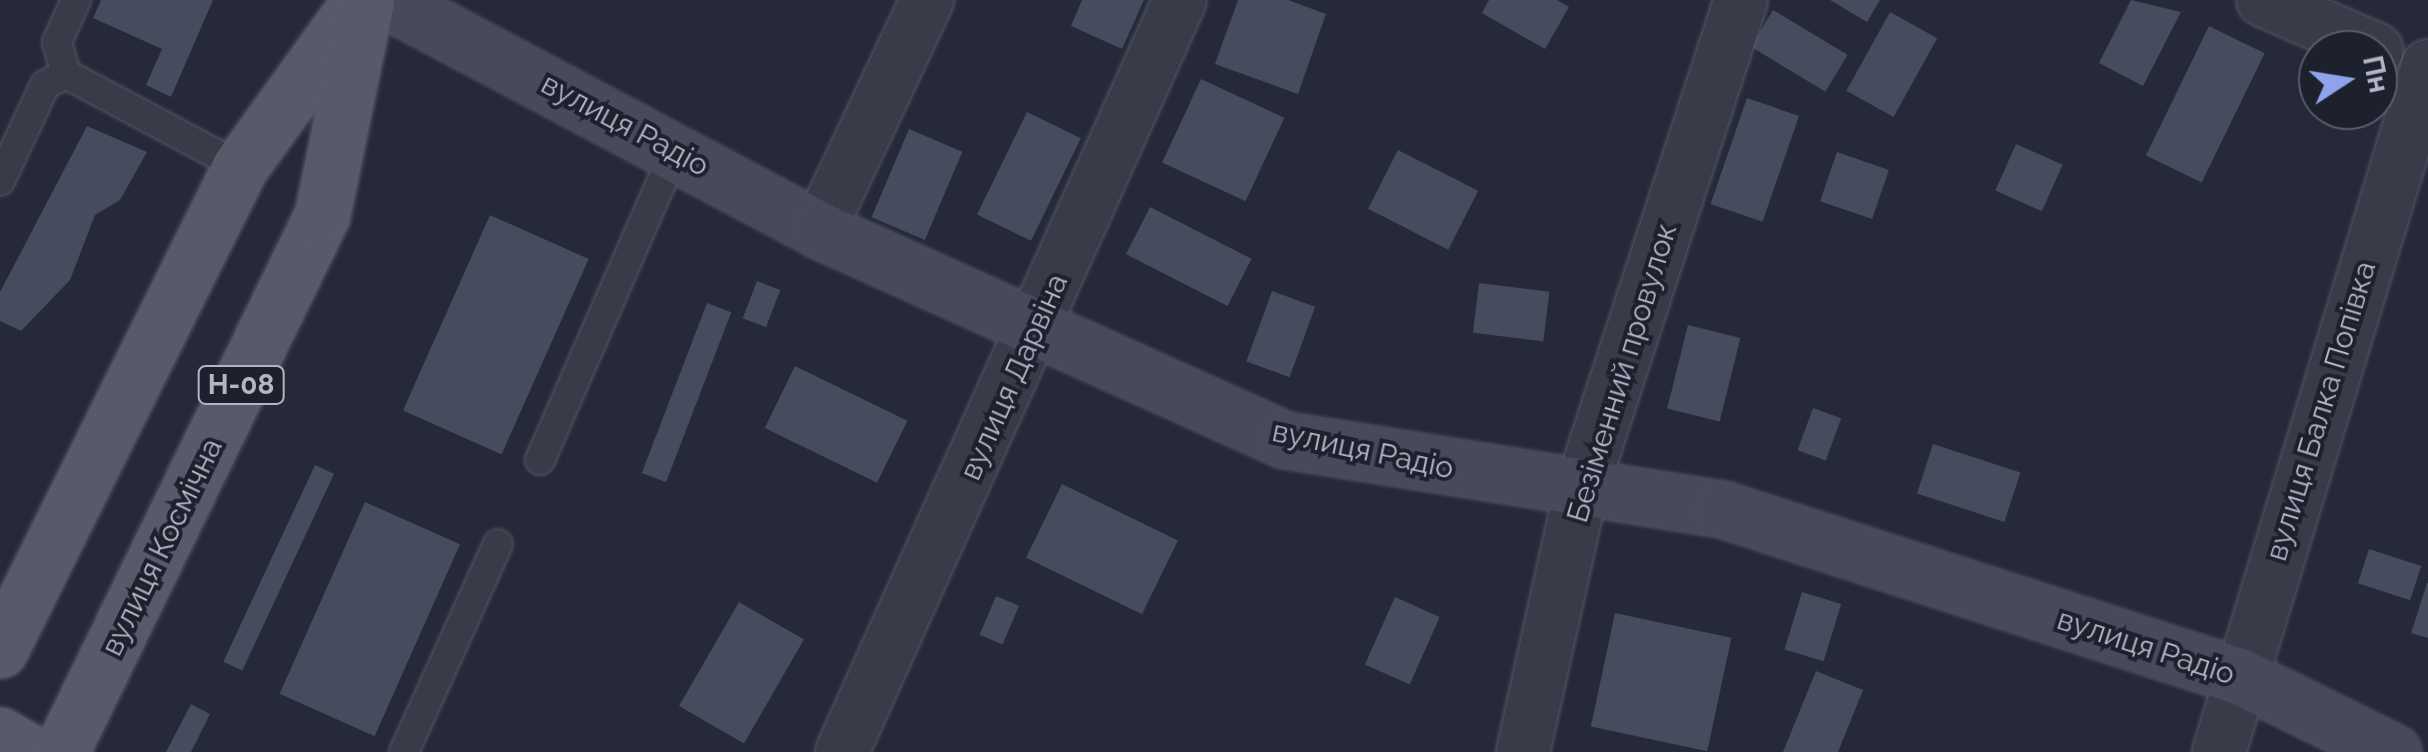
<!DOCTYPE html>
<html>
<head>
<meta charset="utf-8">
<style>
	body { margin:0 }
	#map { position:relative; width:2428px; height:752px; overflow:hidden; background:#252938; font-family:Raleway,sans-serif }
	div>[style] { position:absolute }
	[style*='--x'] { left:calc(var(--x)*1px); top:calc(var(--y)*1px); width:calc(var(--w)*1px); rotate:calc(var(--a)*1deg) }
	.building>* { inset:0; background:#464b5d; transform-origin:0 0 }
	.roads { filter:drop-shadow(0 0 2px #535664) drop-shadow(0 0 2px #535664) }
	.lane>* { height:28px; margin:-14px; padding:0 14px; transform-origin:14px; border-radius:14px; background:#383c49 }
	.street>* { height:52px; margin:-26px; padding:0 26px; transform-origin:26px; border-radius:26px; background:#383c49 }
	.secondary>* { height:55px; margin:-27.5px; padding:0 27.5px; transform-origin:27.5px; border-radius:27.5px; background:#474a5b }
	.primary>* { height:55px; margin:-27.5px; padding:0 27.5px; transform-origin:27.5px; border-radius:27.5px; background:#565a69 }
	span { translate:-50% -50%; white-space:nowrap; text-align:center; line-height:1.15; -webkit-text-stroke:8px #1d212e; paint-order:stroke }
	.shield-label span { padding:2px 8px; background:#1d212e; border:2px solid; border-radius:8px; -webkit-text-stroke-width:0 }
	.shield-label { font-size:28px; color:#b3b6c5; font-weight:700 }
	.street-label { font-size:30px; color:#b3b6c5 }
	.north { position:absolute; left:2298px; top:30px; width:100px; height:100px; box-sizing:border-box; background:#1d212e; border:2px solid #595d6a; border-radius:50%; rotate:78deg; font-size:28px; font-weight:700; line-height:40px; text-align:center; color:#b3b6c5 }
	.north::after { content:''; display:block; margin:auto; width:35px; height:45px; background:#91a2ec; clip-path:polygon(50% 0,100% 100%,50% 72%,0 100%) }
</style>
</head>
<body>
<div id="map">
	<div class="building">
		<i style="clip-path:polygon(101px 0,213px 0,171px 97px,146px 85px,162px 49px,93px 18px)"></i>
		<i style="clip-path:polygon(1082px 0,1144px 0,1122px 49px,1071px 26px)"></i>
		<i style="clip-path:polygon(1238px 0,1288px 0,1326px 14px,1298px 94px,1215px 64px)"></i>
		<i style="clip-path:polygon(1489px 0,1557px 0,1569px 7px,1545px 49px,1482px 13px)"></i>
		<i style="clip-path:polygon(1830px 0,1880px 0,1867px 22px)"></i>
		<i style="clip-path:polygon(2131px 0,2181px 12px,2143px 86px,2099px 63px)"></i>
		<i style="left:1773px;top:10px;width:87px;height:43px;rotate:31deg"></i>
		<i style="left:1890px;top:12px;width:54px;height:90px;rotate:29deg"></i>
		<i style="left:2209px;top:26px;width:62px;height:144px;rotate:26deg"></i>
		<i style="left:1201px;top:79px;width:92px;height:92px;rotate:25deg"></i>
		<i style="left:1747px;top:98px;width:55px;height:112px;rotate:19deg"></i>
		<i style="left:1027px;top:112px;width:60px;height:114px;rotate:26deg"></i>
		<i style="clip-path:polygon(87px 126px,147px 152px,120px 200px,95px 215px,70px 280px,21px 331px,0 321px,0 292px)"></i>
		<i style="left:909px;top:129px;width:58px;height:96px;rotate:23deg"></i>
		<i style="left:2016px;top:144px;width:51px;height:51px;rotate:24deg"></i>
		<i style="left:1398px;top:150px;width:90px;height:66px;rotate:27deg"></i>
		<i style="left:1837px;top:152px;width:55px;height:52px;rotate:19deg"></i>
		<i style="left:1150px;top:207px;width:114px;height:53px;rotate:27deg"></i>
		<i style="left:490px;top:215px;width:108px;height:214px;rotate:24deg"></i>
		<i style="left:757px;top:281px;width:25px;height:40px;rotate:21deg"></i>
		<i style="left:1479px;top:283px;width:71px;height:50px;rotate:7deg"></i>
		<i style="left:1272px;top:291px;width:46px;height:75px;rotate:20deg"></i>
		<i style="left:707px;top:303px;width:26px;height:182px;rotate:21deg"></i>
		<i style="left:1688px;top:325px;width:54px;height:86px;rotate:14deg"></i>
		<i style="left:795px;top:366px;width:125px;height:69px;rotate:26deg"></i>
		<i style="left:1813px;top:408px;width:30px;height:45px;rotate:20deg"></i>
		<i style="left:1933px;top:444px;width:92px;height:52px;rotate:18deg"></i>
		<i style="left:315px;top:465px;width:21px;height:217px;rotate:25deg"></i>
		<i style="left:1062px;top:484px;width:129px;height:82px;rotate:26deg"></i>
		<i style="left:365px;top:502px;width:104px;height:210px;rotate:24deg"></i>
		<i style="left:2369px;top:549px;width:55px;height:36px;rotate:18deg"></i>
		<i style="clip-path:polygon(2427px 583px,2428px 583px,2428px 638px,2411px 633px)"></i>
		<i style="left:1802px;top:592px;width:41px;height:60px;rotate:17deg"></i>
		<i style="left:996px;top:596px;width:25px;height:42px;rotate:23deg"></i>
		<i style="left:1395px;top:597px;width:49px;height:74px;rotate:24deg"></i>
		<i style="left:739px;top:602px;width:75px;height:120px;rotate:30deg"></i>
		<i style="left:1615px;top:613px;width:119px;height:116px;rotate:12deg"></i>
		<i style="clip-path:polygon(1816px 671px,1863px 690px,1838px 752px,1783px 752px)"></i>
		<i style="clip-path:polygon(191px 704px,210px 714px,191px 752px,166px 752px)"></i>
	</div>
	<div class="roads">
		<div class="lane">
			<i style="--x:66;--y:74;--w:33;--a:-106"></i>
			<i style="--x:57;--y:42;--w:46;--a:-65.7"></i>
			<i style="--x:0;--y:181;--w:106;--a:-64.9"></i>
			<i style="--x:45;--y:85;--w:24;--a:-28"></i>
			<i style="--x:66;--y:74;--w:197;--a:28.1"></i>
			<i style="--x:540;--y:460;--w:337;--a:-66.4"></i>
			<i style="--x:404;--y:752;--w:228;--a:-65.7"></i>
		</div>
		<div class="street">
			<i style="--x:2263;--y:0;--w:124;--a:23.7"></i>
			<i style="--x:819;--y:230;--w:254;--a:-64.8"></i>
			<i style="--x:842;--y:752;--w:824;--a:-65.8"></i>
			<i style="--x:1523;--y:752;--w:268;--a:-77.5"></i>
			<i style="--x:1581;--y:490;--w:515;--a:-71.92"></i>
			<i style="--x:2219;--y:752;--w:717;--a:-73.06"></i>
		</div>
		<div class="secondary">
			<i style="--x:387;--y:0;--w:489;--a:28"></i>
			<i style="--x:819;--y:230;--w:511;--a:24.26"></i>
			<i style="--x:1285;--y:440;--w:442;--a:9"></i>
			<i style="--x:1722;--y:509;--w:543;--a:17.9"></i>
			<i style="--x:2239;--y:676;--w:172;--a:26.3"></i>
		</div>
		<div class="primary">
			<i style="--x:0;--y:650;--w:539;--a:-63.58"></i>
			<i style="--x:240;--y:167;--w:198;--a:-54.2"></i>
			<i style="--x:0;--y:735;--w:34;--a:30"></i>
			<i style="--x:61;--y:752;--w:597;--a:-64.08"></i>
			<i style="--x:322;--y:215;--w:219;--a:-78.4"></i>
		</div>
	</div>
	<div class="shield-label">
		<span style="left:241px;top:385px">Н-08</span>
	</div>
	<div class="street-label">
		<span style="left:625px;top:125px;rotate:28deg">вулиця Радіо</span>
		<span style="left:1622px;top:373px;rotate:-73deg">Безіменний провулок</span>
		<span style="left:1014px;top:377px;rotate:-66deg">вулиця Дарвіна</span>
		<span style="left:2321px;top:411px;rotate:-73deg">вулиця Балка Попівка</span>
		<span style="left:1363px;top:450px;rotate:12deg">вулиця Радіо</span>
		<span style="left:162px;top:547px;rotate:-64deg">вулиця Космічна</span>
		<span style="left:2146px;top:647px;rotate:18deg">вулиця Радіо</span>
	</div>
	<div class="north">Пн</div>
</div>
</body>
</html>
